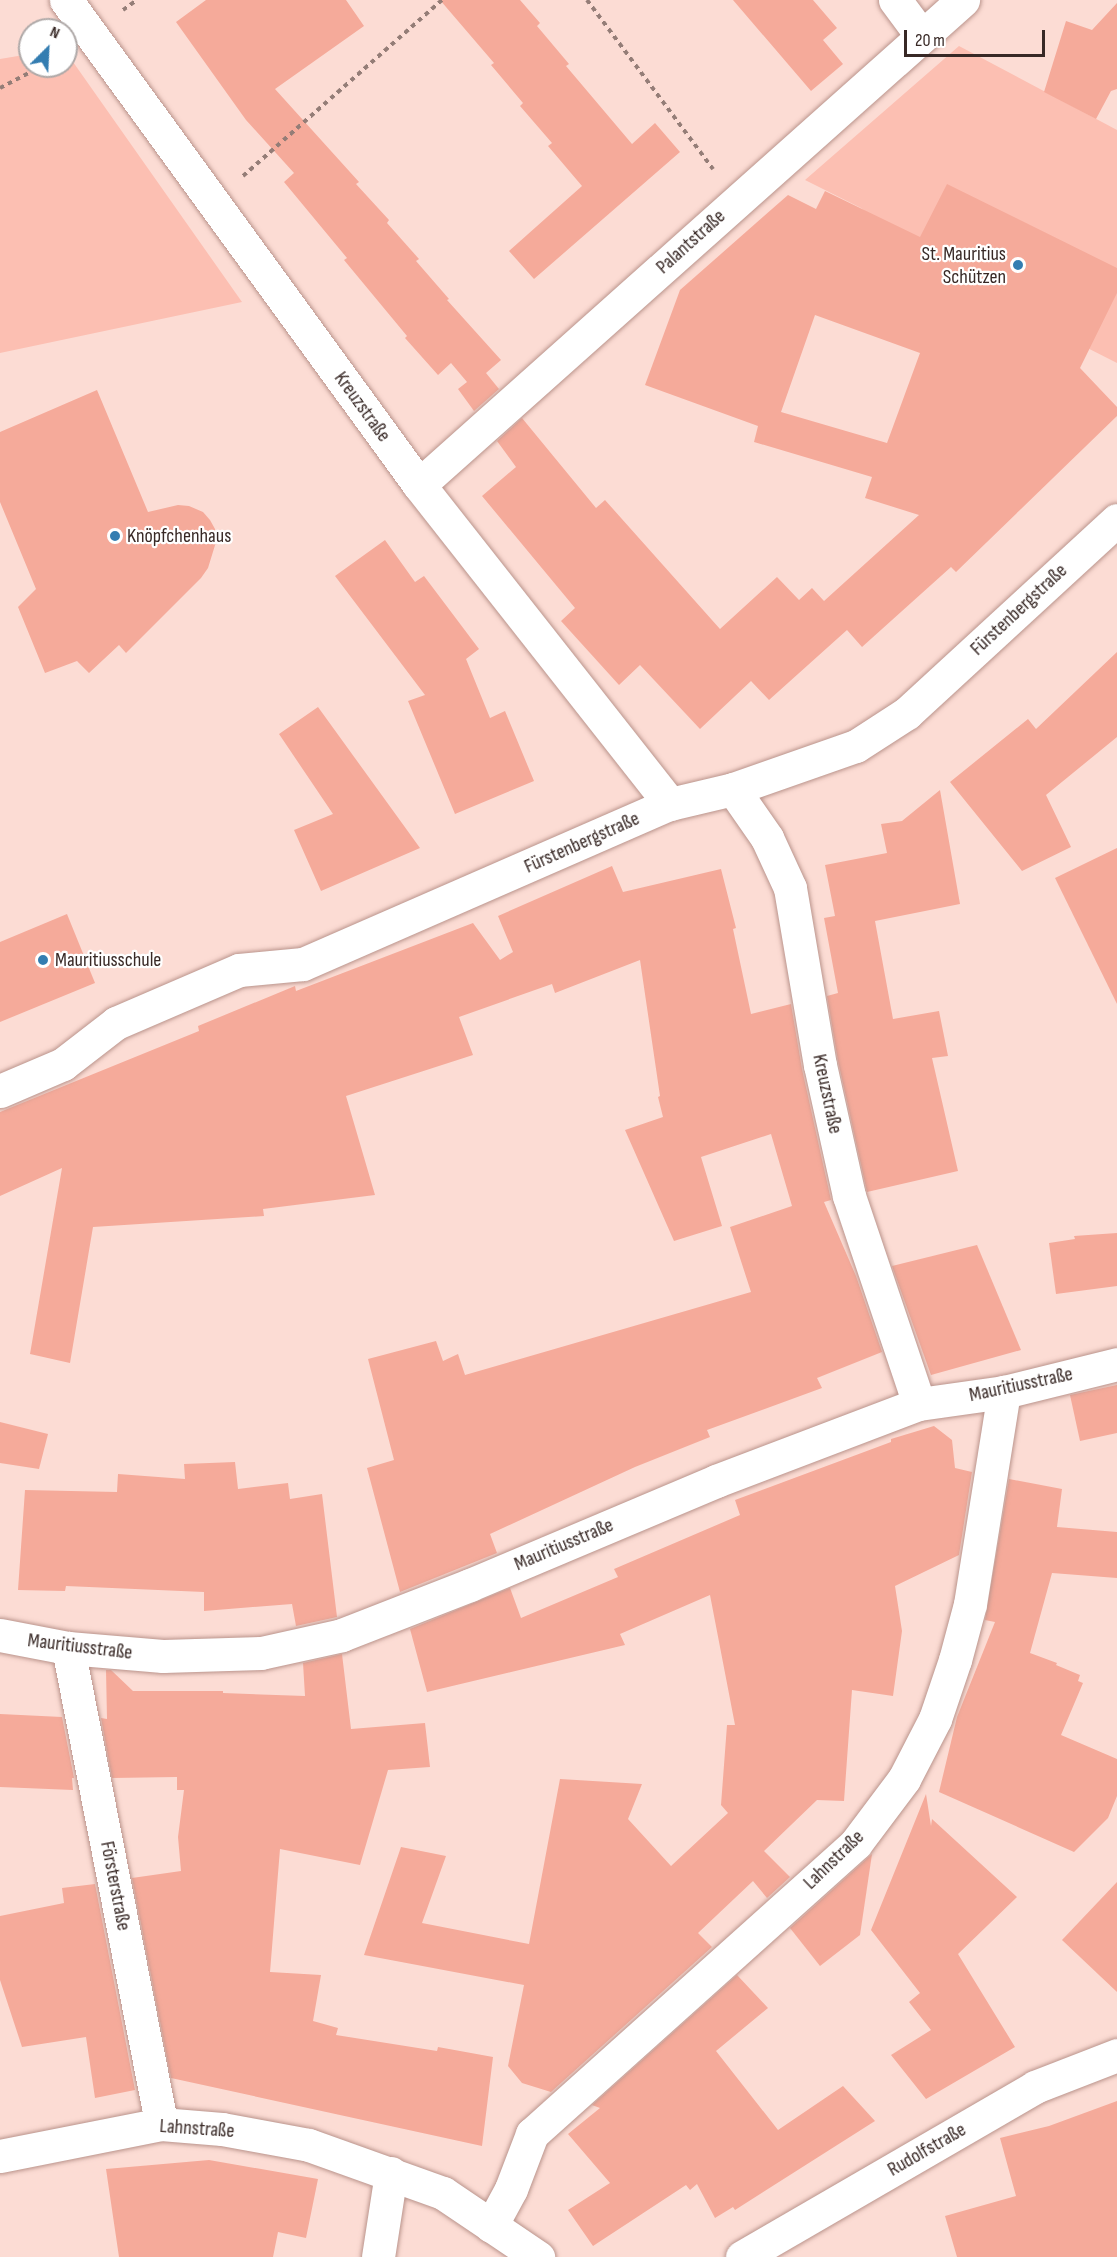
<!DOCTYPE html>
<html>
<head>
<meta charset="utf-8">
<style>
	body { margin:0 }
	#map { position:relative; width:1117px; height:2257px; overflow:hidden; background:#fcdcd4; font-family:"Sofia Sans Condensed",sans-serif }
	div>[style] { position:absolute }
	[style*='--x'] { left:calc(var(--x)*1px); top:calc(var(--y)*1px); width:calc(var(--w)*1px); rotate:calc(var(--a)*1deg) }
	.green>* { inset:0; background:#fcbfb2 }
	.building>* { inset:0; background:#f5aa9a }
	.path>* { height:4px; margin-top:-2px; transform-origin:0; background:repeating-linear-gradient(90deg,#947d77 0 4.5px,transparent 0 9px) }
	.roads { filter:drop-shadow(0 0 2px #ba948c) drop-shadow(0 0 2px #ba948c) }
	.minor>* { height:33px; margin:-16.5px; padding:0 16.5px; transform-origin:16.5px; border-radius:16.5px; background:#fff }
	.dots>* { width:16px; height:16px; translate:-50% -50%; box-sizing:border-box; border:3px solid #fff; border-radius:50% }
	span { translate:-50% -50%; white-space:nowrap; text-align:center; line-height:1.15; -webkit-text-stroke:4.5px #fff; paint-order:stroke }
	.street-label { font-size:20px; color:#382926 }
	.poi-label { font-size:20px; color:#382926 }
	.right { translate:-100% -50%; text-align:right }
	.left { translate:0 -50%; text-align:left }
	.north { position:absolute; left:18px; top:18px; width:60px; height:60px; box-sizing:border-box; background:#fff; border:2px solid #afa9a8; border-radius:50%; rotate:24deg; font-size:16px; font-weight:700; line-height:24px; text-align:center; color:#382926 }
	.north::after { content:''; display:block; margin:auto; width:21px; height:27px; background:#337db1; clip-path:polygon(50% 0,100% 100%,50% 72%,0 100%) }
	.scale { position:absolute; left:904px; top:30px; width:141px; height:27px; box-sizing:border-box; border:3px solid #382926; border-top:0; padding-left:8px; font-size:18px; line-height:21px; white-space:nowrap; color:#382926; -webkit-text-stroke:4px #fff; paint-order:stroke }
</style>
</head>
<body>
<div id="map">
	<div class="green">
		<i style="clip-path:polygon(959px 46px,1117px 130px,1117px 363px,965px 286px,861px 208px,805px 180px)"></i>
		<i style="clip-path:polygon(66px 52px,242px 302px,0 353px,0 59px,30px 54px,30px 66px,66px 66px)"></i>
	</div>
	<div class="building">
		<i style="clip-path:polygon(206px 0,346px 0,364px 26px,275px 89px,359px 182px,356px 184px,389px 220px,387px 223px,419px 259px,416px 261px,449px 299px,447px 300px,501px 360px,486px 373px,499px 389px,474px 411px,458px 389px,467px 382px,451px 363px,438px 375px,405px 338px,407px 336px,344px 260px,347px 258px,284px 182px,294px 173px,246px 120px,176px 22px)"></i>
		<i style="clip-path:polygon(440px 0,520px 0,540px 23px,537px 26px,569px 64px,566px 66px,632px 144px,655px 123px,680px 152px,534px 279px,509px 251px,582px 186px,548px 146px,552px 143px,520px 106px,523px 103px,491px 65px,494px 63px)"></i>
		<i style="clip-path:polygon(733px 0,813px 0,837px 28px,823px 40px,843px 64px,811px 91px)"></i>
		<i style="clip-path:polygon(1117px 3px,1117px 89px,1111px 91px,1096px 119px,1044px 92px,1066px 21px,1092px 30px)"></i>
		<i style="clip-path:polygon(evenodd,947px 184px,1117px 268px,1117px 293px,1080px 368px,1117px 407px,1117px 416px,956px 572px,951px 567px,862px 647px,847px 630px,769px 700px,751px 681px,700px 729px,640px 665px,619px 685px,561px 621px,575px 608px,482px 496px,516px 467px,497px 441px,522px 418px,596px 508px,605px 500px,720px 629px,777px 577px,799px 600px,812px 588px,824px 601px,919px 515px,865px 498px,872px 477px,754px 442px,758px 426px,645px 385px,680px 290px,788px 195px,816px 209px,825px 191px,920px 237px,947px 184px,815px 315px,920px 353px,887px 443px,781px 412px,815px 315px)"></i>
		<i style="clip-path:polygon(97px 390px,148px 512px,178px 505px,189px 506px,203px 512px,210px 520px,215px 529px,216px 542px,208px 568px,201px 578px,126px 653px,119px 645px,89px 673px,77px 661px,45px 673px,18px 607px,36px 589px,0 502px,0 432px)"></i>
		<i style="clip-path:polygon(385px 540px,415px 582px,424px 576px,479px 649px,466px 659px,490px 718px,505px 711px,534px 781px,455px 814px,408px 701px,425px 695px,335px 576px)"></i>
		<i style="clip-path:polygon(1117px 652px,1117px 737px,1046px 795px,1071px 847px,1022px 871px,950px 782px,1028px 719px,1036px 729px)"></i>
		<i style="clip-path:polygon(318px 707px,420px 848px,321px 891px,294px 830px,333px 814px,279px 734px)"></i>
		<i style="clip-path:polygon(940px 790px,960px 904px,875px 921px,893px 1019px,939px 1011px,948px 1056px,932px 1058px,958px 1171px,867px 1192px,838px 1061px,827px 996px,838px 993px,824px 918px,835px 916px,825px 865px,887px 853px,881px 824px,902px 821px)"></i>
		<i style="clip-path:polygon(1117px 848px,1117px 1004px,1055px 878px)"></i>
		<i style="clip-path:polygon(612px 866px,623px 892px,721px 869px,736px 928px,733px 929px,751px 1014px,791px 1004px,802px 1069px,831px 1200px,824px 1202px,856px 1276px,882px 1352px,817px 1378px,822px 1388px,707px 1430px,710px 1437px,635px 1467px,490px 1534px,497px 1553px,400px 1592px,367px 1468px,394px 1460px,368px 1359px,436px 1341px,443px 1361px,458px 1354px,465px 1375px,751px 1292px,730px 1227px,792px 1206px,771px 1134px,701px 1157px,722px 1226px,674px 1241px,625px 1130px,663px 1117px,658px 1097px,660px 1096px,640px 960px,555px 993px,552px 984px,459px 1017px,473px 1055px,346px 1096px,375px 1195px,263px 1209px,264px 1216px,93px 1227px,70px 1363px,30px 1354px,62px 1168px,0 1196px,0 1112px,199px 1031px,198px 1026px,295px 986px,296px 991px,473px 923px,500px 960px,513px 952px,498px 916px)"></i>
		<i style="clip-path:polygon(67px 914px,95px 983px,0 1022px,0 942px)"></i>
		<i style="clip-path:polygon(1117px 1233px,1117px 1286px,1056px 1294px,1049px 1243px,1075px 1239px,1074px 1236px)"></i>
		<i style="clip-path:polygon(977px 1245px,1021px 1350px,931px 1375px,892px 1266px)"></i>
		<i style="clip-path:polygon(1117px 1385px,1117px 1433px,1080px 1441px,1070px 1395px)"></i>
		<i style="clip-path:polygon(0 1422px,48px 1434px,39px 1469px,0 1463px)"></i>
		<i style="clip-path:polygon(934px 1426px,952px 1440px,955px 1468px,972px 1472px,959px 1555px,895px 1586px,902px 1631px,893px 1696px,852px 1690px,844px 1801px,817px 1800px,764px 1851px,790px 1877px,767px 1898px,753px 1881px,698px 1933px,712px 1947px,551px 2092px,522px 2083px,508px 2066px,524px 1985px,364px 1955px,401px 1847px,446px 1856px,422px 1923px,529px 1944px,560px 1779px,642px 1784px,628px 1819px,671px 1866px,728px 1813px,721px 1805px,727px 1725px,735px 1725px,710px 1595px,620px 1634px,625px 1645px,427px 1692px,410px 1629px,510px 1588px,521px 1618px,618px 1577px,614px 1569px,740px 1515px,735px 1500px,891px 1442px,891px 1439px)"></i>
		<i style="clip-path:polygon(235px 1462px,238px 1489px,288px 1483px,290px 1499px,322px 1494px,337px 1617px,296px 1626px,292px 1604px,204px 1611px,204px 1592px,66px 1586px,65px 1591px,18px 1590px,25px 1490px,117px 1492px,118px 1474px,185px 1479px,184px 1464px)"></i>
		<i style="clip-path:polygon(1009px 1479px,1062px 1489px,1057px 1527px,1117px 1532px,1117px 1578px,1052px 1573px,1030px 1653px,1057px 1663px,1056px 1665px,1080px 1675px,1078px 1681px,1083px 1683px,1061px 1735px,1117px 1759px,1117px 1796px,1108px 1818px,1074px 1852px,939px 1792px,957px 1717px,995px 1622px,985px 1620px)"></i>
		<i style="clip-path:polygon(342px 1654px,351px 1729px,425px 1723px,430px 1767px,388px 1770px,360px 1865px,280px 1849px,270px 1972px,321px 1975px,313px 2021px,338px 2028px,336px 2035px,437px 2051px,438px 2047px,493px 2057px,482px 2146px,171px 2078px,132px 1878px,181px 1871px,178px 1837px,184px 1790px,177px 1790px,177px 1777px,112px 1778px,101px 1718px,107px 1719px,106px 1670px,111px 1670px,133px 1691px,223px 1691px,223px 1693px,305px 1696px,303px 1663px)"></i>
		<i style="clip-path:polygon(0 1714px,62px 1717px,74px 1778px,72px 1778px,73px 1790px,0 1787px)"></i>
		<i style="clip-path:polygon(926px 1794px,931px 1826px,932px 1819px,1017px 1897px,958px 1954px,1015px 2047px,926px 2099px,891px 2055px,931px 2030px,909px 2002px,920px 1993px,871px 1930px)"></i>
		<i style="clip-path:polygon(872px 1854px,860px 1935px,820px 1966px,790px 1928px)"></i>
		<i style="clip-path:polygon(1117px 1882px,1117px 1992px,1062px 1940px)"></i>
		<i style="clip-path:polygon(95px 1884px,135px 2090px,95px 2098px,86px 2037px,22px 2047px,0 1980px,0 1916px,64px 1903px,62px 1888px)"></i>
		<i style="clip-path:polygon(737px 1975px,768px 2008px,716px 2051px,778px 2130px,843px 2086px,875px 2121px,735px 2210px,733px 2207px,715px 2218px,697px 2184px,690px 2190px,686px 2185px,593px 2246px,568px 2210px,610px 2183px,568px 2134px,600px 2108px,592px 2105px)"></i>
		<i style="clip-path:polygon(1117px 2101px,1117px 2257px,957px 2257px,945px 2216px,1016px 2196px,1000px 2138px,1049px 2126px)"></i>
		<i style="clip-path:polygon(209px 2160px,318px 2179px,306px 2238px,278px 2232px,273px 2257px,119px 2257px,106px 2169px)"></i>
	</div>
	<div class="path">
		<i style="--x:587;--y:0;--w:211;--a:53.3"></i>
		<i style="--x:123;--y:10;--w:17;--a:-36"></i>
		<i style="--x:0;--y:88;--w:47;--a:-27.6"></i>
		<i style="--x:243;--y:176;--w:266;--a:-41.5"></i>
	</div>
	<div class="roads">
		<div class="minor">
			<i style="--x:66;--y:0;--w:600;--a:53.95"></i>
			<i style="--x:419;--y:485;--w:406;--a:51.8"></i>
			<i style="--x:895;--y:0;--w:44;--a:53.4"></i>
			<i style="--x:419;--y:485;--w:729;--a:-41.72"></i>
			<i style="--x:733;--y:789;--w:60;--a:55.2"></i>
			<i style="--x:767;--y:838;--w:55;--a:65.3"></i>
			<i style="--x:790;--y:888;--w:180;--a:80.4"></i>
			<i style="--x:820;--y:1065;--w:134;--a:77.5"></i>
			<i style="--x:849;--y:1196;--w:219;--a:71.4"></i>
			<i style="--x:0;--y:1091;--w:69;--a:-23.2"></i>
			<i style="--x:63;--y:1064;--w:67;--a:-37.7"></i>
			<i style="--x:116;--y:1023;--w:134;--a:-23.3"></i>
			<i style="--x:239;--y:970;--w:64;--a:-5.4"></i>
			<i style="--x:303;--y:964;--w:400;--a:-23.6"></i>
			<i style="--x:670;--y:804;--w:65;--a:-13.4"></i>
			<i style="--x:733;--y:789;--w:130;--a:-19.3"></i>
			<i style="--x:856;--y:746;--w:61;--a:-32.9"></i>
			<i style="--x:907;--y:713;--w:285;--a:-42.6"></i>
			<i style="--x:0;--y:1635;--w:69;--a:10.8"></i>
			<i style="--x:68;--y:1648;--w:95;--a:4.8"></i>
			<i style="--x:163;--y:1656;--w:98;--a:-1.8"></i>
			<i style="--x:261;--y:1653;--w:83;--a:-12.5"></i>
			<i style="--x:342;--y:1635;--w:137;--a:-21.3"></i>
			<i style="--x:470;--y:1585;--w:267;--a:-22.9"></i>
			<i style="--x:716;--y:1481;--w:217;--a:-20.8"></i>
			<i style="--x:919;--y:1404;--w:86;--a:-8"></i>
			<i style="--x:1004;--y:1392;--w:116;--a:-13.9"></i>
			<i style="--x:68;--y:1648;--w:485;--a:78.9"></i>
			<i style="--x:0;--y:2156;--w:164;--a:-11.2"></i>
			<i style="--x:161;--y:2124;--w:61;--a:4.7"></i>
			<i style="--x:222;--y:2129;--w:88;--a:10.4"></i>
			<i style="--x:309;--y:2145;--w:142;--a:19.7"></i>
			<i style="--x:443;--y:2193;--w:115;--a:34"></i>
			<i style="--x:491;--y:2226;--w:42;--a:-61.6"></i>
			<i style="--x:511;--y:2189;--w:59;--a:-69.1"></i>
			<i style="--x:532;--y:2134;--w:435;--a:-41.9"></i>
			<i style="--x:856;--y:1843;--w:80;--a:-53.1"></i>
			<i style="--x:904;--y:1779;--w:68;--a:-62.7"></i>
			<i style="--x:935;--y:1719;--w:62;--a:-71.3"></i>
			<i style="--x:955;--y:1660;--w:58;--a:-75"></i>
			<i style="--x:970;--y:1604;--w:215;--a:-80.9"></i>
			<i style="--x:378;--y:2257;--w:85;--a:-81.2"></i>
			<i style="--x:742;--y:2257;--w:339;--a:-30.1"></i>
			<i style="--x:1035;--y:2087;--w:88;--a:-21.3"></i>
		</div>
	</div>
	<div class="dots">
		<i style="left:1018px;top:265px;background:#337db1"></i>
		<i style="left:115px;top:536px;background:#337db1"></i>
		<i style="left:43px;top:960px;background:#337db1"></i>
	</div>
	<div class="street-label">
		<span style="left:691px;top:242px;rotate:-42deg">Palantstraße</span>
		<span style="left:362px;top:407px;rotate:54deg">Kreuzstraße</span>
		<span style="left:1019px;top:610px;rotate:-43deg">Fürstenbergstraße</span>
		<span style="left:582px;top:843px;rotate:-24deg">Fürstenbergstraße</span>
		<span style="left:827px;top:1094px;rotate:78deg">Kreuzstraße</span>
		<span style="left:1021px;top:1385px;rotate:-12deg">Mauritiusstraße</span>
		<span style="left:564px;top:1545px;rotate:-23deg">Mauritiusstraße</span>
		<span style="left:80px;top:1647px;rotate:7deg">Mauritiusstraße</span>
		<span style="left:834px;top:1860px;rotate:-44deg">Lahnstraße</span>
		<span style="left:115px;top:1886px;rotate:79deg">Försterstraße</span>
		<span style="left:197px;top:2129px;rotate:4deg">Lahnstraße</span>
		<span style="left:927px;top:2150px;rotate:-30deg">Rudolfstraße</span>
	</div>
	<div class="poi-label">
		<span class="right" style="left:1006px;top:266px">St. Mauritius<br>Schützen</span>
		<span class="left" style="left:127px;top:536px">Knöpfchenhaus</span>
		<span class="left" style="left:55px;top:960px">Mauritiusschule</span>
	</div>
	<div class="north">N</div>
	<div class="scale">20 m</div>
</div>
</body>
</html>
